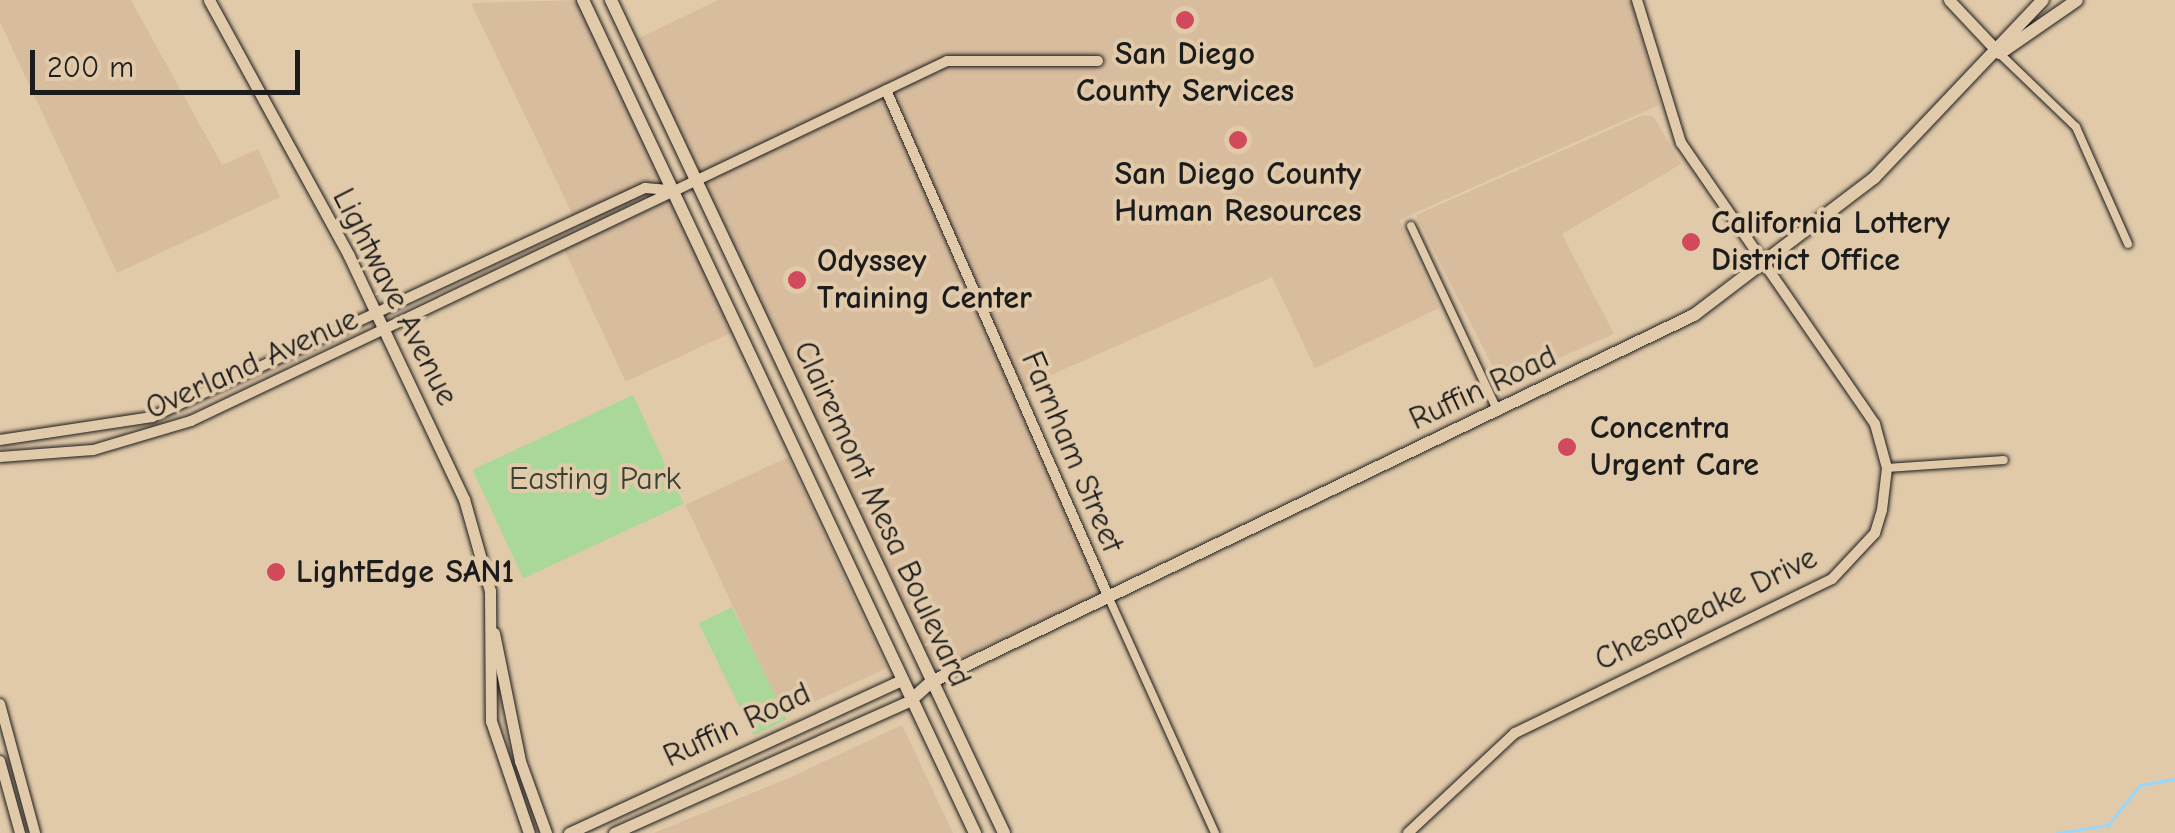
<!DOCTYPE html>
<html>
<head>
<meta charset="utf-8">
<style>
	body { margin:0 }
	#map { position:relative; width:2175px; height:833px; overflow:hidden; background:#e1caaa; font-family:"Comic Neue",sans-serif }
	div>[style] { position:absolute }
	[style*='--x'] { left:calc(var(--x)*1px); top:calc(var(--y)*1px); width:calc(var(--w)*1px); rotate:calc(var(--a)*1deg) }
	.built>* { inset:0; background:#d7bc9e; transform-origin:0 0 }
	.green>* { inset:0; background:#a9d898; transform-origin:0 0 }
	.stream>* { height:2.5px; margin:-1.25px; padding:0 1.25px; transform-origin:1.25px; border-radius:1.25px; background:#98d6fa }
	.roads { filter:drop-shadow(0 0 2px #1c1c1c) drop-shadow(0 0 2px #1c1c1c) }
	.minor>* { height:8px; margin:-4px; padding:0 4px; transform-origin:4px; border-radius:4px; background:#e1caaa }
	.tertiary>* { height:10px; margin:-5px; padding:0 5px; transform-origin:5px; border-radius:5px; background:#e1caaa }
	.secondary>* { height:11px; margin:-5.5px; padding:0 5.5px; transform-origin:5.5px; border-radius:5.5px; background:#e1caaa }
	.primary>* { height:12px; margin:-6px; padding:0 6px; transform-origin:6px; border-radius:6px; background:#e1caaa }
	.dots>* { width:28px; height:28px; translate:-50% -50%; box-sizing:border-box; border:5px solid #e1caaa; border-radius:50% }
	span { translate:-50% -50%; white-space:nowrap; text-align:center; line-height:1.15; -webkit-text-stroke:8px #e1caaa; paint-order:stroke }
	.poi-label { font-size:32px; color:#1c1c1c; font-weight:700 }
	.left { translate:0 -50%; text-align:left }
	.street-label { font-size:32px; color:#1c1c1c }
	.park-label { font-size:32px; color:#384235 }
	.scale { position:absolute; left:30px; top:50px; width:270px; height:45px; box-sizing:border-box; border:5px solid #1c1c1c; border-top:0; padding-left:12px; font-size:30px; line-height:35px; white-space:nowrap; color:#1c1c1c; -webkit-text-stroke:8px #e1caaa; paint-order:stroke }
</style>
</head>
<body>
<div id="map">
	<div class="built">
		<i style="clip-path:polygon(0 0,131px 0,222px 165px,258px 149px,280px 197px,117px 273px,0 22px)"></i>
		<i style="clip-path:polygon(580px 0,666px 186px,578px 226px,471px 3px)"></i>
		<i style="clip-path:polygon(718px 0,1632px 0,1659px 105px,1399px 220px,1439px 308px,1315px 368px,1272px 277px,1022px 388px,1104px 592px,930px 672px,633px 41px)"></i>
		<i style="clip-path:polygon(1643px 115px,1654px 117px,1681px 164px,1562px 234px,1614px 334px,1501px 383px,1416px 215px)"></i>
		<i style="left:672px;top:197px;width:148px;height:120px;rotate:65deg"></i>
		<i style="left:788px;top:457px;width:233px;height:113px;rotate:65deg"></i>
		<i style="clip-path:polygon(902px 725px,953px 833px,654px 833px,789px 778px)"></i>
	</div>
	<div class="green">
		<i style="left:633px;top:395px;width:120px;height:177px;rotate:65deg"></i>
		<i style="left:732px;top:607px;width:125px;height:37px;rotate:64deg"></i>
	</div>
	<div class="stream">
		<i style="--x:2057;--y:833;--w:52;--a:-8.9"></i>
		<i style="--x:2108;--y:825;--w:51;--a:-51.3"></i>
		<i style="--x:2140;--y:785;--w:36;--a:-10"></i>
	</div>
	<div class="roads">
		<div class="minor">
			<i style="--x:1999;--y:53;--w:107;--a:43.9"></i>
			<i style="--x:2076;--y:127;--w:128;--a:66"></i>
			<i style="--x:1411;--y:226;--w:205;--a:64.9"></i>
			<i style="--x:1887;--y:468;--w:117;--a:-3.9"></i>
			<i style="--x:1108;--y:596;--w:260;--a:65.7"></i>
		</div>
		<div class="tertiary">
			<i style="--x:886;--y:90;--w:553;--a:66.31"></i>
			<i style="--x:0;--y:440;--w:154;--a:-8.6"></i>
			<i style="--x:152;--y:417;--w:544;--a:-24.92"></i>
			<i style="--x:645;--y:188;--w:25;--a:5"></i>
			<i style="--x:0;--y:457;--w:93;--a:-4.3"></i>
			<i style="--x:93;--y:450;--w:102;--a:-16.5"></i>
			<i style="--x:191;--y:421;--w:837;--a:-25.46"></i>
			<i style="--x:947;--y:61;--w:151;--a:0"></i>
			<i style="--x:0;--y:704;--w:134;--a:74.8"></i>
			<i style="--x:0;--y:761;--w:75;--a:74.5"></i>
			<i style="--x:1408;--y:833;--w:146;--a:-43.1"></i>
			<i style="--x:1515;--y:733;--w:352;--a:-25.9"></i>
			<i style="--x:1832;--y:579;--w:63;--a:-46.9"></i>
			<i style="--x:1875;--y:533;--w:24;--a:-73"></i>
			<i style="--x:1882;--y:510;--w:42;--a:-83.2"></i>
			<i style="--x:1887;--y:468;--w:46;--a:-105.3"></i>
			<i style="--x:1875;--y:424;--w:341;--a:-124.6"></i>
			<i style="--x:1681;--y:143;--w:150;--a:-107.1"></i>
		</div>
		<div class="secondary">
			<i style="--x:209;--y:0;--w:292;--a:61.3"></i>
			<i style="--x:349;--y:256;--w:269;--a:64.7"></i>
			<i style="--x:464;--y:499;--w:96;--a:74.2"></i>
			<i style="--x:490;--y:591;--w:130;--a:89.6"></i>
			<i style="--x:491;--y:721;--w:118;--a:71.3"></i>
			<i style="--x:1949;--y:0;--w:73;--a:46.7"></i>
			<i style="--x:494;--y:633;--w:131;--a:78.5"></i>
			<i style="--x:520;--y:761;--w:77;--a:70.1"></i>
			<i style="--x:569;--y:833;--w:366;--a:-24.7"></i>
			<i style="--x:614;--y:833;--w:325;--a:-24.1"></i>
		</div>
		<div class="primary">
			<i style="--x:583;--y:0;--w:921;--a:64.8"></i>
			<i style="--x:611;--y:0;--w:921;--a:64.74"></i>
			<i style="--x:2002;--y:52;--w:91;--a:-34.7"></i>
			<i style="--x:911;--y:700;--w:27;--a:-42"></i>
			<i style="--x:931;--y:682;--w:847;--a:-25.69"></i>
			<i style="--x:1694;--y:315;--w:226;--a:-37.3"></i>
			<i style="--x:1874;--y:178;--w:245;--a:-46.5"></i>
		</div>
	</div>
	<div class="dots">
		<i style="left:1185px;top:20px;background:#d1495b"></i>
		<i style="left:1238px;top:140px;background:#d1495b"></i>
		<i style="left:1691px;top:242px;background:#d1495b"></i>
		<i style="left:797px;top:280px;background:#d1495b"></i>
		<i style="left:1567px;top:447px;background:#d1495b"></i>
		<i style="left:276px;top:572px;background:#d1495b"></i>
	</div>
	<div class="poi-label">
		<span style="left:1185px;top:73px">San Diego<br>County Services</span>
		<span style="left:1238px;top:193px">San Diego County<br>Human Resources</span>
		<span class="left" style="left:1711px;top:242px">California Lottery<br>District Office</span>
		<span class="left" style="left:817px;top:280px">Odyssey<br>Training Center</span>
		<span class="left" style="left:1590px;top:447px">Concentra<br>Urgent Care</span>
		<span class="left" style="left:296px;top:572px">LightEdge SAN1</span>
	</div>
	<div class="street-label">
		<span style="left:395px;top:297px;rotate:63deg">Lightwave Avenue</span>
		<span style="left:252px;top:364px;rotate:-24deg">Overland Avenue</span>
		<span style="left:1483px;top:388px;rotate:-25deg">Ruffin Road</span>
		<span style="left:1072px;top:452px;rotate:67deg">Farnham Street</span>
		<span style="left:882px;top:514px;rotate:65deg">Clairemont Mesa Boulevard</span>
		<span style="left:1706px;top:609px;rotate:-26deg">Chesapeake Drive</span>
		<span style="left:737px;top:725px;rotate:-25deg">Ruffin Road</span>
	</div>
	<div class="park-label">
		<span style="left:595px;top:479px">Easting Park</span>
	</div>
	<div class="scale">200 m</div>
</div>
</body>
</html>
